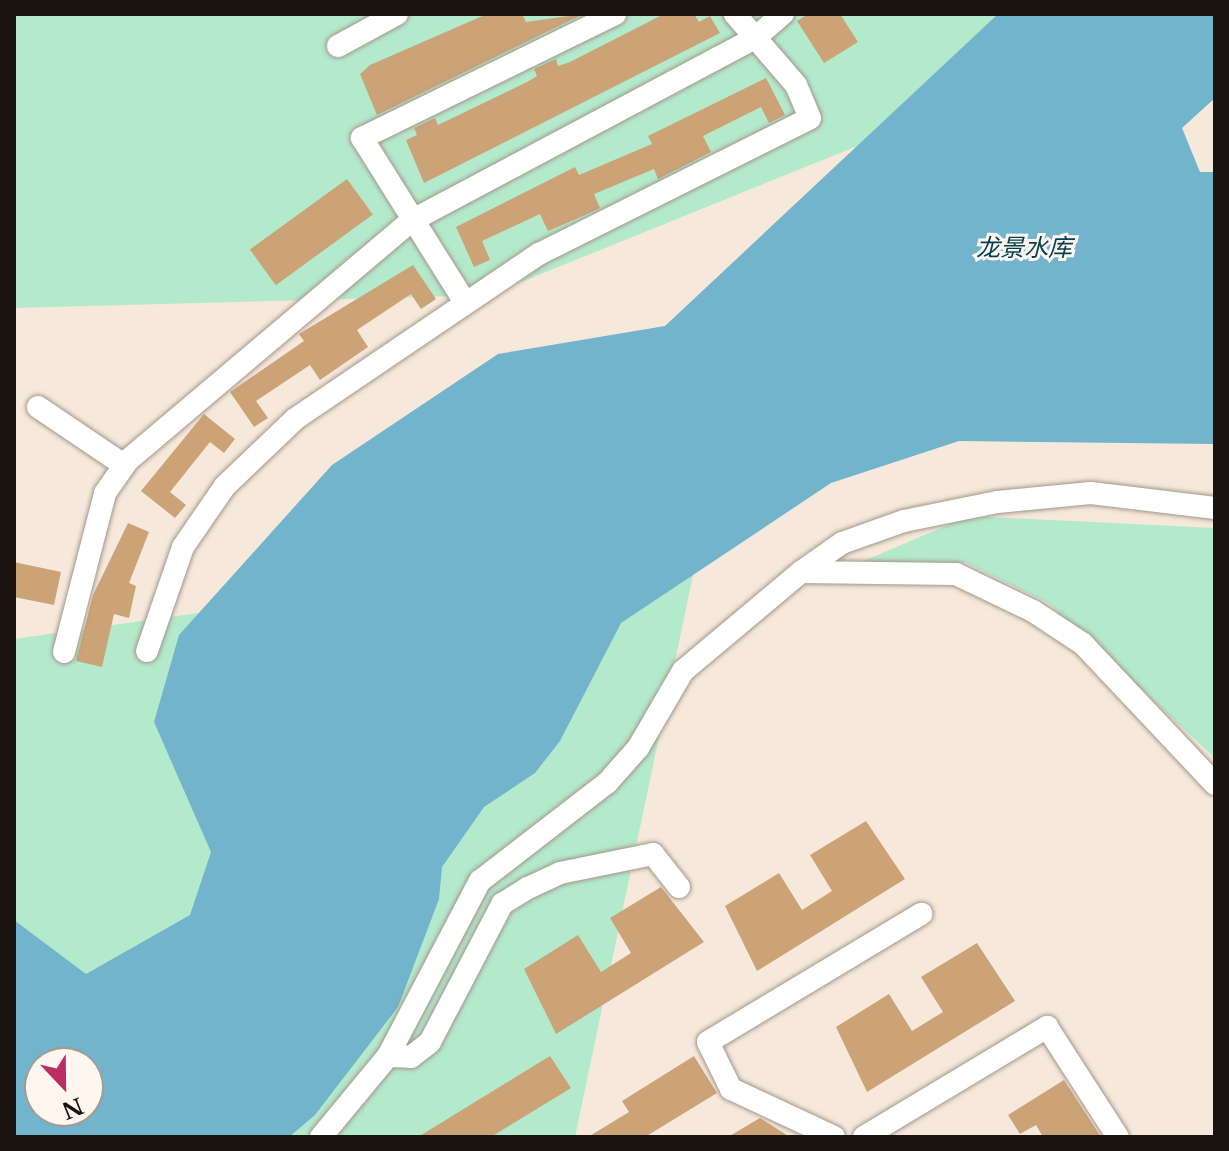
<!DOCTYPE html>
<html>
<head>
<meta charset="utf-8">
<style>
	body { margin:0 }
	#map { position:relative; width:1229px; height:1151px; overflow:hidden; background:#f6e9db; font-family:"Libre Baskerville","Noto Sans SC",serif }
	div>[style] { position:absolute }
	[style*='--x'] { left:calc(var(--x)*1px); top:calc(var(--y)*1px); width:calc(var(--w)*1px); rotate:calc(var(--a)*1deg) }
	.green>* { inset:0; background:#b4eacc }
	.water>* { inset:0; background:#71b4cc }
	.building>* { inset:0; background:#cca277; transform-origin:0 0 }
	.roads { filter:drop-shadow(0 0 2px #a3978a) drop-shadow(0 0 2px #a3978a) }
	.minor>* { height:22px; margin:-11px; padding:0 11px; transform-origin:11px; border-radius:11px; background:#fff }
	span { translate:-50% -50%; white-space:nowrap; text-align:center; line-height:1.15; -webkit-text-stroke:6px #fff7ef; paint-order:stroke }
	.water-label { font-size:24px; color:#034152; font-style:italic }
	.frame { position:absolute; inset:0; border:16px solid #191410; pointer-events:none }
	.north { position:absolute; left:24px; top:1047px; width:80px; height:80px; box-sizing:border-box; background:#fff7ef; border:2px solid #a39c96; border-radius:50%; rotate:158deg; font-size:22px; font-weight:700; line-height:32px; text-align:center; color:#191410 }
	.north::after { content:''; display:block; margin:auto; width:28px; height:36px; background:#ba2e63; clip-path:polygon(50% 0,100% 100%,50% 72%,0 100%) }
</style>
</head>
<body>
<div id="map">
	<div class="green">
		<i style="clip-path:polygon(14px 14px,1184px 14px,489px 295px,14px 308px)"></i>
		<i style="clip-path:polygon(969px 516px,1215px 528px,1215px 758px,1048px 603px,966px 563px,847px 568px)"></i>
		<i style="clip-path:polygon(evenodd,700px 542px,575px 1137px,14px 1137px,14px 639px,700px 542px,40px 1063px,88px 1063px,88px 1111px,40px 1111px,40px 1063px)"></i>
	</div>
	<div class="water">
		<i style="clip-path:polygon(evenodd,998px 14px,1215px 14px,1215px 98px,1182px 128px,1200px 172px,1215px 172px,1215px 444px,959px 441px,831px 483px,621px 623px,560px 741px,535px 773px,484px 807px,442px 867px,439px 899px,398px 1007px,315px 1115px,289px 1137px,14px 1137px,14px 920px,86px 974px,190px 915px,211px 852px,154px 722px,179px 635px,332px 465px,498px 354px,665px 326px,998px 14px,40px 1063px,88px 1063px,88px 1111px,40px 1111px,40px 1063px)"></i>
	</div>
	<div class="building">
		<i style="clip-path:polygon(487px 14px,522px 14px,526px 22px,583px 14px,377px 115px,360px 74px,370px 65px)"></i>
		<i style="clip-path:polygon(664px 14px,694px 14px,699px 22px,710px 16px,720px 33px,424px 183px,406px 140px,417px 135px,414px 128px,435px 118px,438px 125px,527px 82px,537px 76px,534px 69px,556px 59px,558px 66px,570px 62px)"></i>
		<i style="clip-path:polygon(808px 14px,840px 14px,858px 42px,824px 63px,797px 21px)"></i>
		<i style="clip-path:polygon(766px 78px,785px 115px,769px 123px,761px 107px,703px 136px,711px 152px,658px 179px,654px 169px,594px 194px,600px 208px,585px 215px,548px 231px,540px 214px,482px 241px,490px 260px,474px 267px,456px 227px,575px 167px,579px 175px,652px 144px,648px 136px)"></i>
		<i style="left:347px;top:179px;width:44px;height:120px;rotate:54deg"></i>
		<i style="clip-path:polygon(413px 265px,436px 299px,421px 309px,411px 294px,357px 330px,368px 347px,320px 380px,310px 365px,256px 401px,268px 418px,254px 427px,230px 392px,304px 341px,299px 334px)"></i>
		<i style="clip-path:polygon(204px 414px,235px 439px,224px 453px,210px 442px,170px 492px,186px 505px,175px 518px,141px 491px)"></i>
		<i style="clip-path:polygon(128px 523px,149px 532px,129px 583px,136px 586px,129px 618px,114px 614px,102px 667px,76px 661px,93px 595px)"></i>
		<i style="clip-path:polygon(14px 562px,61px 572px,54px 605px,14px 597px)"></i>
		<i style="clip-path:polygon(866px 821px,905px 879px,757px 971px,725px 906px,779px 873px,802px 910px,832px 891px,810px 855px)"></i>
		<i style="clip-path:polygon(661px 887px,704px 942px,556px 1034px,524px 969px,578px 935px,601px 972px,631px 953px,610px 918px)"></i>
		<i style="clip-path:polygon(977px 943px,1015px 1001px,867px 1092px,836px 1027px,889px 994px,912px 1031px,943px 1012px,921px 977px)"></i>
		<i style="clip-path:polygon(550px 1056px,571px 1088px,491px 1137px,418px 1137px)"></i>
		<i style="clip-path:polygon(694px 1056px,717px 1093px,645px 1137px,588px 1137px,629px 1112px,622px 1101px)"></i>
		<i style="clip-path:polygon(1064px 1080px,1101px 1137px,1043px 1137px,1036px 1125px,1020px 1134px,1008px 1115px)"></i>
		<i style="clip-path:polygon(760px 1118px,790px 1137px,728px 1137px)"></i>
	</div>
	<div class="roads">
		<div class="minor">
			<i style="--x:338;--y:46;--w:67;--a:-28.5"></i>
			<i style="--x:463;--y:299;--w:190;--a:-122.1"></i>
			<i style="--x:362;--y:138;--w:282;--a:-26.1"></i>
			<i style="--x:38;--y:407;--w:104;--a:34"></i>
			<i style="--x:801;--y:572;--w:155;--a:0.7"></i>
			<i style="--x:956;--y:574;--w:85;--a:25.7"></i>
			<i style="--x:1033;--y:611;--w:60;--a:33.4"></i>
			<i style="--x:1083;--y:644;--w:192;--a:46.7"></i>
			<i style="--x:147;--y:651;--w:110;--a:-70.9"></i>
			<i style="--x:183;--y:547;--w:74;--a:-55.5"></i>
			<i style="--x:225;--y:486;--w:97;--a:-43.7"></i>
			<i style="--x:295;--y:419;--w:295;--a:-34.1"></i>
			<i style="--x:539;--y:254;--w:303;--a:-26.6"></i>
			<i style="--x:810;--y:118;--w:36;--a:-113"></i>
			<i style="--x:796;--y:85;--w:94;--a:-130.7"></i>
			<i style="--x:64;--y:652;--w:164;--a:-75.5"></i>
			<i style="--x:105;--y:493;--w:39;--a:-55"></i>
			<i style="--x:127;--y:461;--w:372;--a:-40.2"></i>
			<i style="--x:411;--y:221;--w:390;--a:-28"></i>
			<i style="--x:755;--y:38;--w:37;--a:-41"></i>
			<i style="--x:388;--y:1056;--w:23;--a:2"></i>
			<i style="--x:411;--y:1057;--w:24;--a:-38"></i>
			<i style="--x:430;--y:1042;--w:156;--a:-62.4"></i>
			<i style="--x:502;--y:904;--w:31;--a:-32"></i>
			<i style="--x:528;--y:888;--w:35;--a:-25"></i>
			<i style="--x:560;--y:873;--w:95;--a:-11.5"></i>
			<i style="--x:653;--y:854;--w:42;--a:51.8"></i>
			<i style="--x:321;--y:1137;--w:105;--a:-50.4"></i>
			<i style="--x:388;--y:1056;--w:198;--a:-62.3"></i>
			<i style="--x:480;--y:881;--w:160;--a:-37.7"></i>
			<i style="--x:607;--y:783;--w:47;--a:-48.5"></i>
			<i style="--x:638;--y:748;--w:89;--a:-59.7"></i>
			<i style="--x:683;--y:671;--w:154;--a:-40"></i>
			<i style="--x:801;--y:572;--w:50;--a:-35.3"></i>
			<i style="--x:842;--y:543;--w:66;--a:-19.5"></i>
			<i style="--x:904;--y:521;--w:95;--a:-11.5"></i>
			<i style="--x:997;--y:502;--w:94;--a:-5.5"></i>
			<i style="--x:1091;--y:493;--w:125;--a:6.9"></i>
			<i style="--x:834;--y:1137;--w:114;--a:-155"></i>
			<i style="--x:731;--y:1089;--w:52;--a:-116.1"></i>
			<i style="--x:708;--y:1042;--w:249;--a:-31"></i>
			<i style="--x:864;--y:1137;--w:214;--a:-31"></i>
			<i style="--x:1047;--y:1027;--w:131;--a:57.2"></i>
		</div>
	</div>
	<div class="water-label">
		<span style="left:1024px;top:248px">龙景水库</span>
	</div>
	<div class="frame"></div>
	<div class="north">N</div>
</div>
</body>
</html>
